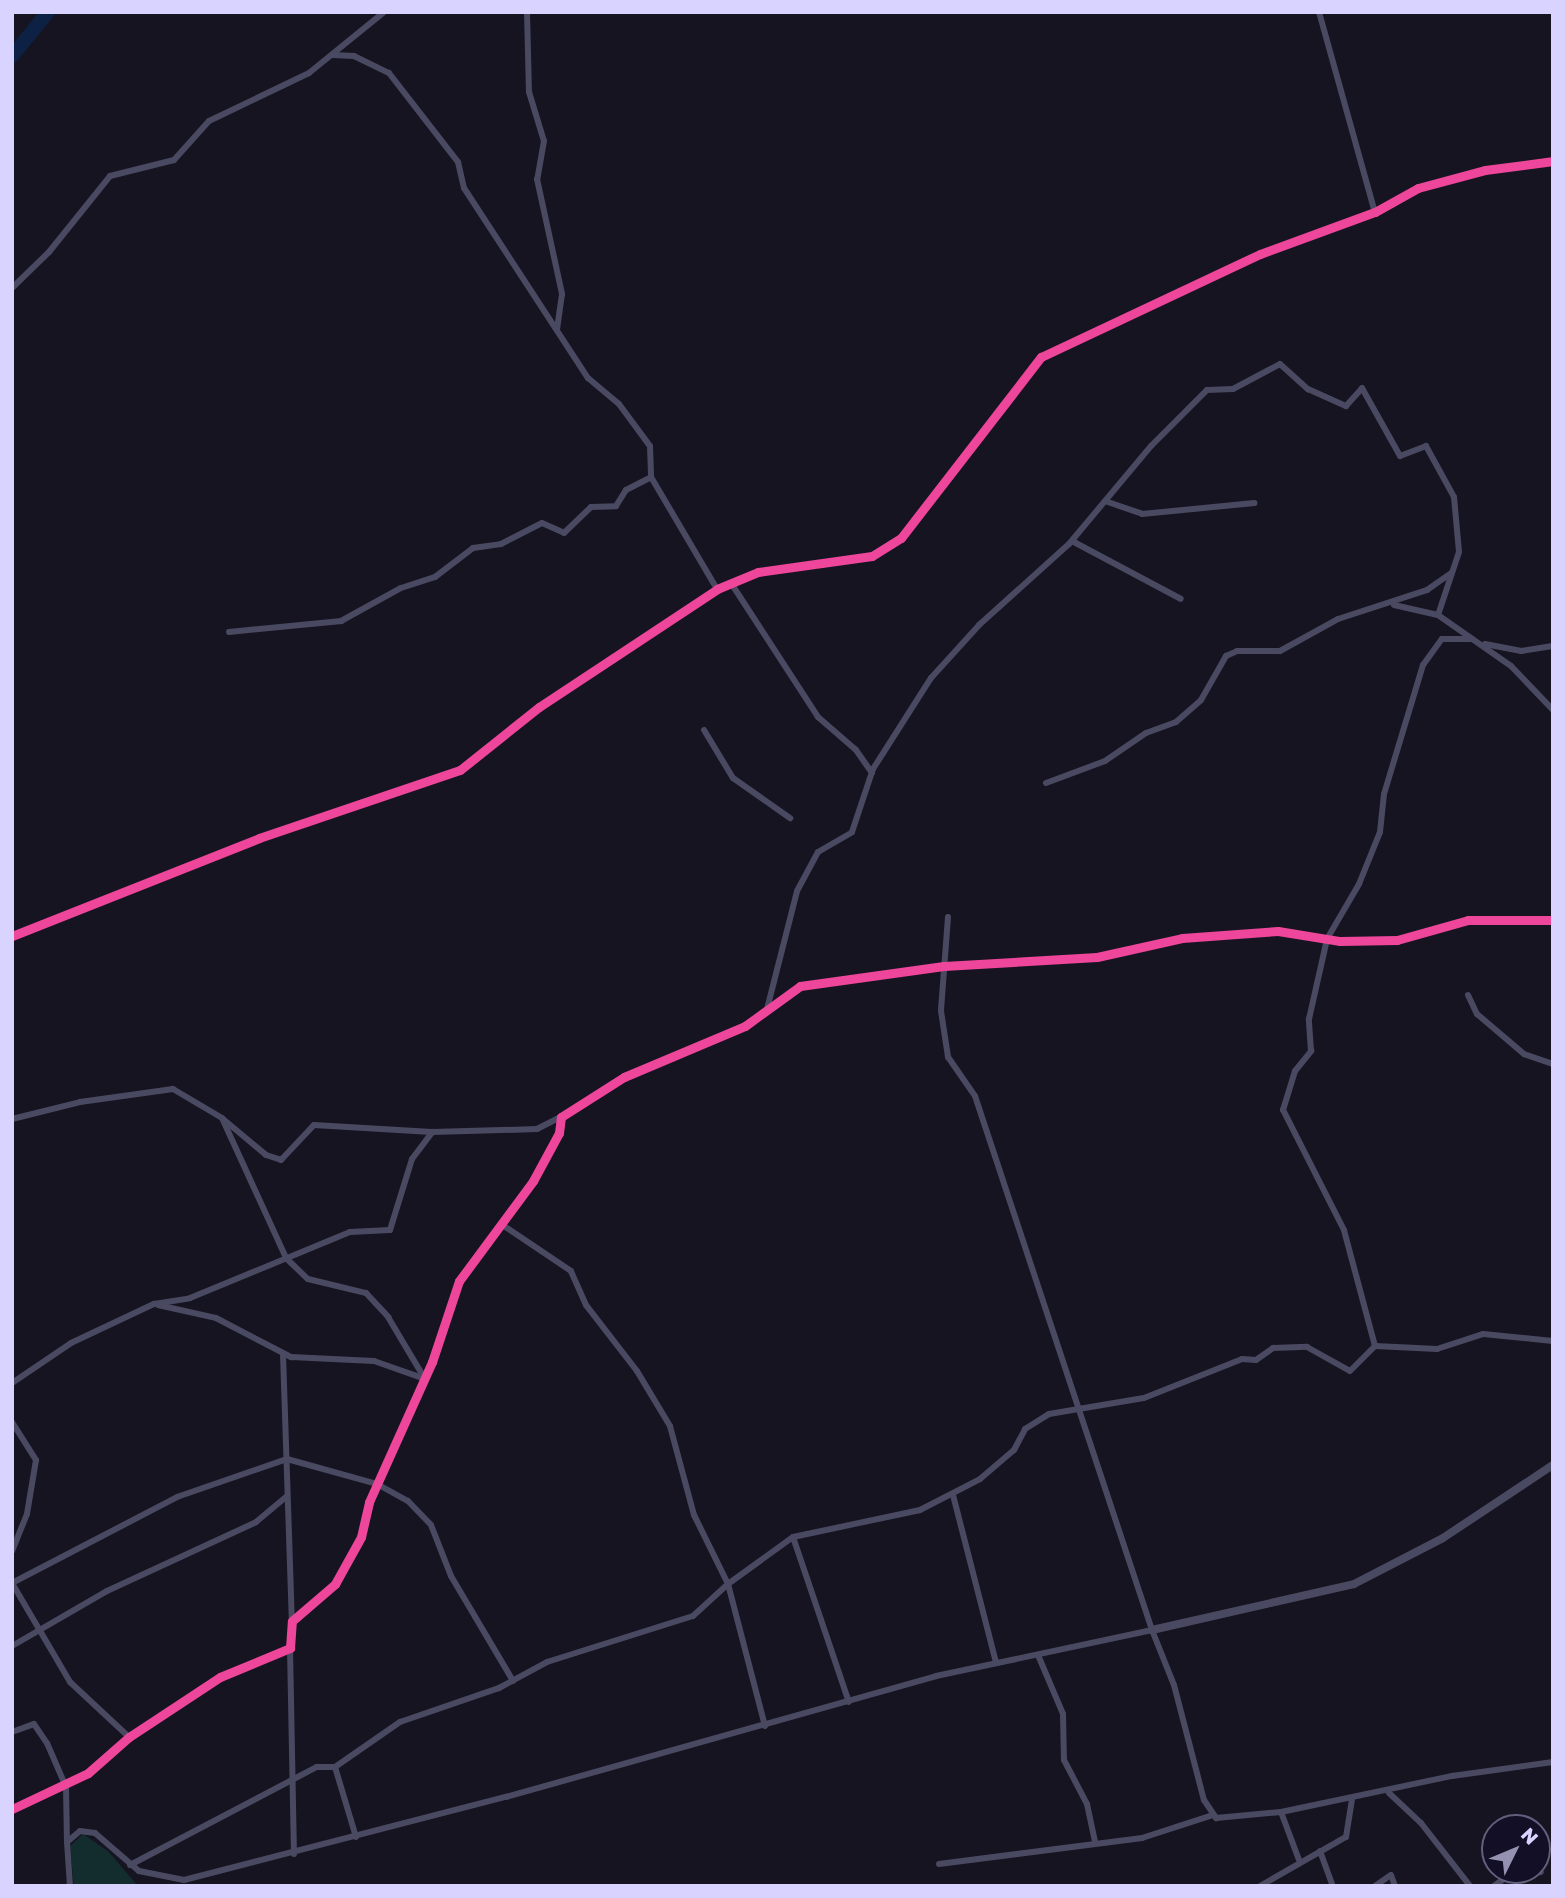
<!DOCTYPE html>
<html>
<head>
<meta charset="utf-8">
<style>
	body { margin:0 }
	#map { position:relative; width:1565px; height:1898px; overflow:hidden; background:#161421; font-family:"Golos Text",sans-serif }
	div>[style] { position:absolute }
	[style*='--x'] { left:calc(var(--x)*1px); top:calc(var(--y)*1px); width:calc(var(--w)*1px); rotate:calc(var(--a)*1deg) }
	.green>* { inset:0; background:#132c2d }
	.river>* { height:14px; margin:-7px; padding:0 7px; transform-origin:7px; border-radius:7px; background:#0d2144 }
	.minor>* { height:6px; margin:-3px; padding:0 3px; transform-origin:3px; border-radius:3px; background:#4a4962 }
	.tertiary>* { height:8px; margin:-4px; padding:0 4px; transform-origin:4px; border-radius:4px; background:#4a4962 }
	.cycleway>* { height:9px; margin:-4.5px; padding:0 4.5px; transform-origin:4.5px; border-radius:4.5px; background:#ed469a }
	span { translate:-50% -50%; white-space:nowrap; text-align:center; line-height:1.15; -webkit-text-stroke:6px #130f26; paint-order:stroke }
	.frame { position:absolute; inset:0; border:14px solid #d9d4ff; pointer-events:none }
	.north { position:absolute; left:1481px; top:1814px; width:70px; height:70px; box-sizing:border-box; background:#130f26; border:2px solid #625e7d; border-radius:50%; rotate:47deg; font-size:19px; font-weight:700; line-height:28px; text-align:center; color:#d9d4ff }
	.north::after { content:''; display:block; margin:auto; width:24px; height:32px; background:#9591b1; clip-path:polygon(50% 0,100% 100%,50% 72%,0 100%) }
</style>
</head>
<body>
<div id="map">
	<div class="green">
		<i style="clip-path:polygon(83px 1834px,108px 1851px,138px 1886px,74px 1886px,70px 1846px)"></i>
	</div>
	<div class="river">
		<i style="--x:12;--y:56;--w:57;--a:-50.7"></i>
	</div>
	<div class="minor">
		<i style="--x:527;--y:12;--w:80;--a:88.6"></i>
		<i style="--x:529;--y:92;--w:51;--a:73"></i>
		<i style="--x:544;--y:141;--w:39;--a:100"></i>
		<i style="--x:537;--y:179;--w:118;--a:77.7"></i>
		<i style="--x:562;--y:294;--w:35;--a:98"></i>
		<i style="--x:1319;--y:12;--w:208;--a:74.4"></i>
		<i style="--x:333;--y:55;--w:21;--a:3"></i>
		<i style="--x:354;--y:56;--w:39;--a:26"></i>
		<i style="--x:389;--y:73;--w:113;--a:52.2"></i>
		<i style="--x:458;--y:162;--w:27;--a:77"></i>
		<i style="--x:464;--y:188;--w:227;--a:56.9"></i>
		<i style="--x:588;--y:378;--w:40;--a:40"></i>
		<i style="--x:619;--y:404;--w:52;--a:53.6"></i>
		<i style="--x:650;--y:446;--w:31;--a:88"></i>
		<i style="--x:651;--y:477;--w:130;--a:59.5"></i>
		<i style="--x:12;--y:288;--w:52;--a:-44.2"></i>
		<i style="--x:49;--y:252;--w:97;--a:-51.2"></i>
		<i style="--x:110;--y:176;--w:66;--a:-14"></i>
		<i style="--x:174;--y:160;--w:52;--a:-48.1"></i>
		<i style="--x:209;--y:121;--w:111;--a:-25.6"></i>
		<i style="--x:309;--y:73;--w:97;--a:-39.1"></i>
		<i style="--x:1105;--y:501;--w:39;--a:19"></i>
		<i style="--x:1142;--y:514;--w:113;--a:-5.6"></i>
		<i style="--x:1072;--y:541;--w:123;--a:28"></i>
		<i style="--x:731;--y:583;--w:160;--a:57"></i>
		<i style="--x:818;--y:717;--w:50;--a:41"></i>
		<i style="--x:856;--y:750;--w:28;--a:55"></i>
		<i style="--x:1394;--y:605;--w:45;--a:12.8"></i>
		<i style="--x:229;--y:632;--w:113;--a:-5.6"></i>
		<i style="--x:341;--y:621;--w:68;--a:-28.8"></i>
		<i style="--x:401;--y:588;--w:36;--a:-18"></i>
		<i style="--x:435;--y:577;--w:48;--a:-37.3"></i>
		<i style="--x:473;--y:548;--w:28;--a:-8"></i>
		<i style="--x:501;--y:544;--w:46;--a:-27.1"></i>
		<i style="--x:542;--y:523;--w:24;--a:24"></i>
		<i style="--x:564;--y:533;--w:37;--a:-44"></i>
		<i style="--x:591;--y:507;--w:25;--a:-2"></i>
		<i style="--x:616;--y:506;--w:19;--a:-58"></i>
		<i style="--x:626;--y:490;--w:28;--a:-27"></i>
		<i style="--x:1485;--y:644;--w:37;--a:11"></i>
		<i style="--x:1521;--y:651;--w:32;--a:-9"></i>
		<i style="--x:704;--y:730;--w:56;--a:58.9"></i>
		<i style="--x:733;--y:778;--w:70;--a:35.1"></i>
		<i style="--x:1046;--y:783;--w:63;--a:-20.4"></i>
		<i style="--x:1105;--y:761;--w:50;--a:-34.3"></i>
		<i style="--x:1146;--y:733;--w:32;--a:-20"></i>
		<i style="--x:1176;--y:722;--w:33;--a:-41"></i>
		<i style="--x:1201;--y:700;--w:51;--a:-60.4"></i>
		<i style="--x:1226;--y:656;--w:12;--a:-24"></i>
		<i style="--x:1237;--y:651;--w:43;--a:0"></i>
		<i style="--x:1280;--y:651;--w:66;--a:-28.9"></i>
		<i style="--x:1338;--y:619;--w:94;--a:-18"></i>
		<i style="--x:1427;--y:590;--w:29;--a:-35"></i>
		<i style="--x:948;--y:917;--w:94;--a:94.3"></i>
		<i style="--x:941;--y:1011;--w:47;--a:81.3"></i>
		<i style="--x:948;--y:1057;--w:47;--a:55.3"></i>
		<i style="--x:975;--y:1096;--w:563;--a:71.66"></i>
		<i style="--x:12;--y:936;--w:266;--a:-21.6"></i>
		<i style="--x:259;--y:838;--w:212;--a:-18.7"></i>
		<i style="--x:460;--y:770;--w:101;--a:-38.6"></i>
		<i style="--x:539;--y:707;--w:214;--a:-33.5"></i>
		<i style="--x:717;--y:589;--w:44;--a:-22.5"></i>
		<i style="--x:758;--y:572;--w:115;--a:-8"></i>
		<i style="--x:872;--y:556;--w:34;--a:-32"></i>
		<i style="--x:901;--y:538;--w:229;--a:-52.3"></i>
		<i style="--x:1041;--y:357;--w:242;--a:-25.2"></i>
		<i style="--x:1260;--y:254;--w:122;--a:-20.1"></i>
		<i style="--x:1375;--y:212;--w:49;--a:-29.2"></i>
		<i style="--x:1418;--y:188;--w:69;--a:-15"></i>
		<i style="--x:1485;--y:170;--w:69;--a:-7.5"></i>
		<i style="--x:1468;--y:995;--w:21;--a:65"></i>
		<i style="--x:1477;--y:1014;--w:62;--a:40.4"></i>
		<i style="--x:1524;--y:1054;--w:31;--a:19"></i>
		<i style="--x:767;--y:1009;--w:122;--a:-75.7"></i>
		<i style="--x:797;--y:891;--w:44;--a:-61.7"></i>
		<i style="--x:818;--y:852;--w:39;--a:-30"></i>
		<i style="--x:852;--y:832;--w:66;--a:-71.6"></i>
		<i style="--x:873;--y:769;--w:108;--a:-57.5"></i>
		<i style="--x:931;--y:678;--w:72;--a:-47.8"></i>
		<i style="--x:979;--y:625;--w:121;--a:-42"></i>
		<i style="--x:1069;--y:544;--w:128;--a:-50.1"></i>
		<i style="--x:1151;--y:446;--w:79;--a:-45"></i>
		<i style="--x:1207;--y:390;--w:26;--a:-2"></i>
		<i style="--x:1233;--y:389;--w:53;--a:-28"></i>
		<i style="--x:1280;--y:364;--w:38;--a:42"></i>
		<i style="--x:1308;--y:389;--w:42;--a:24.1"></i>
		<i style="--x:1346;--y:406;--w:24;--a:-48"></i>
		<i style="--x:1362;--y:388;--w:78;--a:60.8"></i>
		<i style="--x:1400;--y:456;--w:28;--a:-21"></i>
		<i style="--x:1426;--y:446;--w:58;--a:61.2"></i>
		<i style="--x:1454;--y:497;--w:55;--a:84.8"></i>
		<i style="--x:1459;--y:552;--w:66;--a:108.4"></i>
		<i style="--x:1438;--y:615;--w:89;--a:34.9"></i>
		<i style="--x:1511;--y:666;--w:61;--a:46.3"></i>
		<i style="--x:12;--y:1119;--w:70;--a:-14"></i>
		<i style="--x:80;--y:1102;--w:94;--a:-8"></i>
		<i style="--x:173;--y:1089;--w:57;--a:30.6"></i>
		<i style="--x:222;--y:1118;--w:154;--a:65.4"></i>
		<i style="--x:286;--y:1258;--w:30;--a:44"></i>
		<i style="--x:308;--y:1279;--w:60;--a:13.6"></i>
		<i style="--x:366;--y:1293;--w:33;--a:47"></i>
		<i style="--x:388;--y:1317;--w:72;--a:59.2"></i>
		<i style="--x:223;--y:1119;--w:56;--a:39.9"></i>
		<i style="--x:266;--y:1155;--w:16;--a:18"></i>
		<i style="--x:281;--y:1160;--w:48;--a:-46.7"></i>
		<i style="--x:314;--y:1125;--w:118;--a:3.4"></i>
		<i style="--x:158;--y:1305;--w:59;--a:12.6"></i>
		<i style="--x:216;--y:1318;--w:85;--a:27.5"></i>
		<i style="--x:291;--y:1357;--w:83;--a:2.8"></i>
		<i style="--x:374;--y:1361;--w:54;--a:19.4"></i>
		<i style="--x:1375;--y:1346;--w:120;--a:-105"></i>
		<i style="--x:1344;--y:1230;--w:135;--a:-116.9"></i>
		<i style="--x:1283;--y:1110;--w:41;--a:-72.9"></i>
		<i style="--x:1295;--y:1071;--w:26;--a:-51"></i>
		<i style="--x:1311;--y:1051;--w:32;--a:-94"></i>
		<i style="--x:1309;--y:1019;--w:82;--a:-77.3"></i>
		<i style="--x:1327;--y:939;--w:64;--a:-59.8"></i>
		<i style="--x:1359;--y:884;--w:56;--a:-68"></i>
		<i style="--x:1380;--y:832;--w:38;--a:-84"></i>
		<i style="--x:1384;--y:794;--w:135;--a:-73.2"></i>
		<i style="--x:1423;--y:665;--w:32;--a:-54"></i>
		<i style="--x:1442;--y:639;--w:30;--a:0"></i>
		<i style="--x:283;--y:1354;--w:267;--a:88.1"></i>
		<i style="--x:12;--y:1383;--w:71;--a:-34.1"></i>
		<i style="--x:71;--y:1343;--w:92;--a:-25.2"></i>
		<i style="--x:154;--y:1304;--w:36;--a:-9"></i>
		<i style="--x:190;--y:1298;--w:173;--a:-22.4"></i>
		<i style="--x:350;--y:1232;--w:40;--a:-2.9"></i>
		<i style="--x:390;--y:1230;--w:74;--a:-72.8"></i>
		<i style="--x:412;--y:1159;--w:34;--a:-53"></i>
		<i style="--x:432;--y:1132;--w:105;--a:-1.6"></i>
		<i style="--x:537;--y:1129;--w:27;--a:-27"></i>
		<i style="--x:12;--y:1422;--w:45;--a:57.7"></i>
		<i style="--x:36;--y:1460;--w:55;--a:99.5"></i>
		<i style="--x:27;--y:1514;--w:40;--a:112"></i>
		<i style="--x:953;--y:1495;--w:173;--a:75.6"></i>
		<i style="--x:793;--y:1537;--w:174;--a:71.3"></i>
		<i style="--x:12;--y:1583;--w:186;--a:-27.5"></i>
		<i style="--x:177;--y:1497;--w:116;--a:-19.1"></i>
		<i style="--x:287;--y:1459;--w:93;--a:15.5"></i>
		<i style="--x:377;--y:1484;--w:35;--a:29"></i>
		<i style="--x:408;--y:1501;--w:33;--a:46"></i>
		<i style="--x:431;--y:1525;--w:55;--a:68.6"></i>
		<i style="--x:451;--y:1576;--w:122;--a:59.4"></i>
		<i style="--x:12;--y:1583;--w:115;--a:59.6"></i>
		<i style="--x:70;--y:1682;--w:81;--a:43"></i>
		<i style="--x:12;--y:1646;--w:110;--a:-30.1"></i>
		<i style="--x:107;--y:1591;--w:164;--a:-24.8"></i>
		<i style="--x:256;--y:1522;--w:39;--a:-40"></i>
		<i style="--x:290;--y:1648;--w:206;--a:88.9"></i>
		<i style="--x:1038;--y:1655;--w:64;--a:67"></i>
		<i style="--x:1063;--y:1714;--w:46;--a:88.8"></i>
		<i style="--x:1064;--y:1760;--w:50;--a:62.4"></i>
		<i style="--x:1087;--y:1804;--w:40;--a:78"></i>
		<i style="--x:765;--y:1726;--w:147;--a:-104.6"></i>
		<i style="--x:728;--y:1584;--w:80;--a:-35.9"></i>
		<i style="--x:793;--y:1537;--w:130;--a:-12"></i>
		<i style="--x:920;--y:1510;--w:68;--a:-27.3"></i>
		<i style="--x:980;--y:1479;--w:45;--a:-40.5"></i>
		<i style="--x:1014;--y:1450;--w:24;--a:-62"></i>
		<i style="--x:1025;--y:1429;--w:28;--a:-32"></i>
		<i style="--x:1049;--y:1414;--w:96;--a:-9.6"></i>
		<i style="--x:1144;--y:1398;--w:105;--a:-21.7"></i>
		<i style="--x:1242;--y:1359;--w:14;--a:4"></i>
		<i style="--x:1256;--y:1360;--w:21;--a:-35"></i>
		<i style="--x:1273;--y:1348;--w:34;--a:-2"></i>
		<i style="--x:1307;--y:1347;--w:49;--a:29.2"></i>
		<i style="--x:1350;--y:1371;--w:35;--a:-45"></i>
		<i style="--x:1375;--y:1346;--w:62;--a:2.8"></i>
		<i style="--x:1437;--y:1349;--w:48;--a:-18.1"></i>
		<i style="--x:1483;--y:1334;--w:70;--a:5.7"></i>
		<i style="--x:12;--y:1732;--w:23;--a:-20"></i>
		<i style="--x:34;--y:1724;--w:23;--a:56"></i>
		<i style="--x:47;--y:1743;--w:48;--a:66.6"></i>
		<i style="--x:66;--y:1787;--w:55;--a:89"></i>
		<i style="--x:1389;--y:1793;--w:44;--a:43.2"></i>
		<i style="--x:1421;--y:1823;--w:80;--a:52.1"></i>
		<i style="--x:12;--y:1809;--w:84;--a:-25.3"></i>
		<i style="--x:88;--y:1773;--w:55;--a:-41.3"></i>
		<i style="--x:129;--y:1737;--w:109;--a:-33.4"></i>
		<i style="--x:220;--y:1677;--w:76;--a:-22.5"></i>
		<i style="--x:290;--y:1648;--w:27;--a:-86"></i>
		<i style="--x:292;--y:1621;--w:57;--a:-40.7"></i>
		<i style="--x:335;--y:1584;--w:54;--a:-61"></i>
		<i style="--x:361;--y:1537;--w:36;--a:-77"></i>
		<i style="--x:369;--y:1502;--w:154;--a:-65.8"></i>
		<i style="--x:432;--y:1362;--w:85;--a:-71.6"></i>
		<i style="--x:459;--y:1281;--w:124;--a:-53.5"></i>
		<i style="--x:533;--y:1181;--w:55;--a:-61.6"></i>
		<i style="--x:559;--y:1133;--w:16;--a:-83"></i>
		<i style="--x:561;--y:1117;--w:75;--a:-32.4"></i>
		<i style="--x:624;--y:1077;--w:131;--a:-22.9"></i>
		<i style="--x:745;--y:1026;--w:68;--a:-36"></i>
		<i style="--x:800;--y:986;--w:145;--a:-7.9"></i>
		<i style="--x:944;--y:966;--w:153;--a:-3.4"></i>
		<i style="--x:1097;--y:957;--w:87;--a:-12.6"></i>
		<i style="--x:1182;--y:938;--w:96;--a:-4.2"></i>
		<i style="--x:1278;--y:931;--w:63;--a:9.2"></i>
		<i style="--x:1340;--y:941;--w:57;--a:-1"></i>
		<i style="--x:1397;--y:940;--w:74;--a:-15.7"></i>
		<i style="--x:1468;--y:920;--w:85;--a:0"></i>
		<i style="--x:1281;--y:1812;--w:51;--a:69.4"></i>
		<i style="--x:356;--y:1837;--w:73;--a:-106.7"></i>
		<i style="--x:335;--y:1767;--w:79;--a:-34.7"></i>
		<i style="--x:400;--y:1722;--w:105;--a:-19"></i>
		<i style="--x:499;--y:1688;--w:55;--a:-28.4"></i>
		<i style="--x:547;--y:1662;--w:153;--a:-17.5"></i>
		<i style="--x:693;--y:1616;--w:47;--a:-42.4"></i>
		<i style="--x:728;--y:1584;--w:77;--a:-116.2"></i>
		<i style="--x:694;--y:1515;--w:92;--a:-105.1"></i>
		<i style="--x:670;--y:1426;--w:64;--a:-121"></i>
		<i style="--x:637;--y:1371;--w:83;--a:-127.7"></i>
		<i style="--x:586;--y:1305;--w:37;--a:-114"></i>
		<i style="--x:571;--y:1271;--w:84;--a:-146.1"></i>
		<i style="--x:1320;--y:1851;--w:37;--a:70"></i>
		<i style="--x:939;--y:1864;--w:205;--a:-7.3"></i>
		<i style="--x:1142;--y:1838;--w:75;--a:-17.9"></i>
		<i style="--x:130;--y:1865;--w:211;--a:-27.7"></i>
		<i style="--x:317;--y:1767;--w:18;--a:0"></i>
		<i style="--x:70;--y:1886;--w:44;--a:-93.9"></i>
		<i style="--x:67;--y:1842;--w:17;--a:-40"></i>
		<i style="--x:80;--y:1831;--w:15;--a:8"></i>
		<i style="--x:95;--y:1833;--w:58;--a:40.8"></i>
		<i style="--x:139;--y:1871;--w:46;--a:11.3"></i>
		<i style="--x:184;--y:1880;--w:333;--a:-14.5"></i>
		<i style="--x:506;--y:1797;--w:447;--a:-15.7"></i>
		<i style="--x:936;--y:1676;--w:221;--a:-12"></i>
		<i style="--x:1152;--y:1630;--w:59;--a:68.2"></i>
		<i style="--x:1174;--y:1685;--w:119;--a:75.4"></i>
		<i style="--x:1204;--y:1800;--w:22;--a:56"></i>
		<i style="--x:1216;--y:1818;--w:65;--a:-5.3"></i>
		<i style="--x:1281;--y:1812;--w:175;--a:-11.9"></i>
		<i style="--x:1452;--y:1776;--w:102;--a:-7.9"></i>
		<i style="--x:1260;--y:1886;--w:99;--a:-29.7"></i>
		<i style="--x:1346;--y:1837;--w:37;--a:-81"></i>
		<i style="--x:1375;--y:1886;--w:19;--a:-35"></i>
		<i style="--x:1391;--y:1875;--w:12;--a:70"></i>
		<i style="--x:1494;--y:1886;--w:17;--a:-36"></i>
		<i style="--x:1508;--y:1876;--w:33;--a:-7"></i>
	</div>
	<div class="tertiary">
		<i style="--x:1152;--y:1630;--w:207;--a:-12.8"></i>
		<i style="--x:1354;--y:1584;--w:100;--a:-27.3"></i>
		<i style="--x:1443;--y:1538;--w:132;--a:-33.6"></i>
	</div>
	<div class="cycleway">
		<i style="--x:12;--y:936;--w:266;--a:-21.6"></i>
		<i style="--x:259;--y:838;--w:212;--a:-18.7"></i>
		<i style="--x:460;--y:770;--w:101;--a:-38.6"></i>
		<i style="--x:539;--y:707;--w:214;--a:-33.5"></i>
		<i style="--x:717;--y:589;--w:44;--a:-22.5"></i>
		<i style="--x:758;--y:572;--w:115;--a:-8"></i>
		<i style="--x:872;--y:556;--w:34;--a:-32"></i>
		<i style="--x:901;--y:538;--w:229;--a:-52.3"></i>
		<i style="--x:1041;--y:357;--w:242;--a:-25.2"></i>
		<i style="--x:1260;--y:254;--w:122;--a:-20.1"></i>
		<i style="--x:1375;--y:212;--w:49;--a:-29.2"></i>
		<i style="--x:1418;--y:188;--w:69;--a:-15"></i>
		<i style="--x:1485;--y:170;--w:69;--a:-7.5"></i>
		<i style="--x:12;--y:1809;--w:84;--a:-25.3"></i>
		<i style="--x:88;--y:1773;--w:55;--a:-41.3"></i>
		<i style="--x:129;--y:1737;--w:109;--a:-33.4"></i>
		<i style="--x:220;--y:1677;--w:76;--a:-22.5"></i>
		<i style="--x:290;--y:1648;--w:27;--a:-86"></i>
		<i style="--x:292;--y:1621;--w:57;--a:-40.7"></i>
		<i style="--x:335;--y:1584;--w:54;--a:-61"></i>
		<i style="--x:361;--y:1537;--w:36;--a:-77"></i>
		<i style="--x:369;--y:1502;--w:154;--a:-65.8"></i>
		<i style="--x:432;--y:1362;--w:85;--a:-71.6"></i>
		<i style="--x:459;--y:1281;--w:124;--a:-53.5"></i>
		<i style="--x:533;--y:1181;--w:55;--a:-61.6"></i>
		<i style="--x:559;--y:1133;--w:16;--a:-83"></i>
		<i style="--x:561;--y:1117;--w:75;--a:-32.4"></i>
		<i style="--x:624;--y:1077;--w:131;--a:-22.9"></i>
		<i style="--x:745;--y:1026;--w:68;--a:-36"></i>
		<i style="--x:800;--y:986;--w:145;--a:-7.9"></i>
		<i style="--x:944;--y:966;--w:153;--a:-3.4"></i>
		<i style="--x:1097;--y:957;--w:87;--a:-12.6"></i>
		<i style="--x:1182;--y:938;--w:96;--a:-4.2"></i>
		<i style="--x:1278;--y:931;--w:63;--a:9.2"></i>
		<i style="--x:1340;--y:941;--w:57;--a:-1"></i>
		<i style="--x:1397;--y:940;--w:74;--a:-15.7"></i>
		<i style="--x:1468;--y:920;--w:85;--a:0"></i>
	</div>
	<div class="frame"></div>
	<div class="north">N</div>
</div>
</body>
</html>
